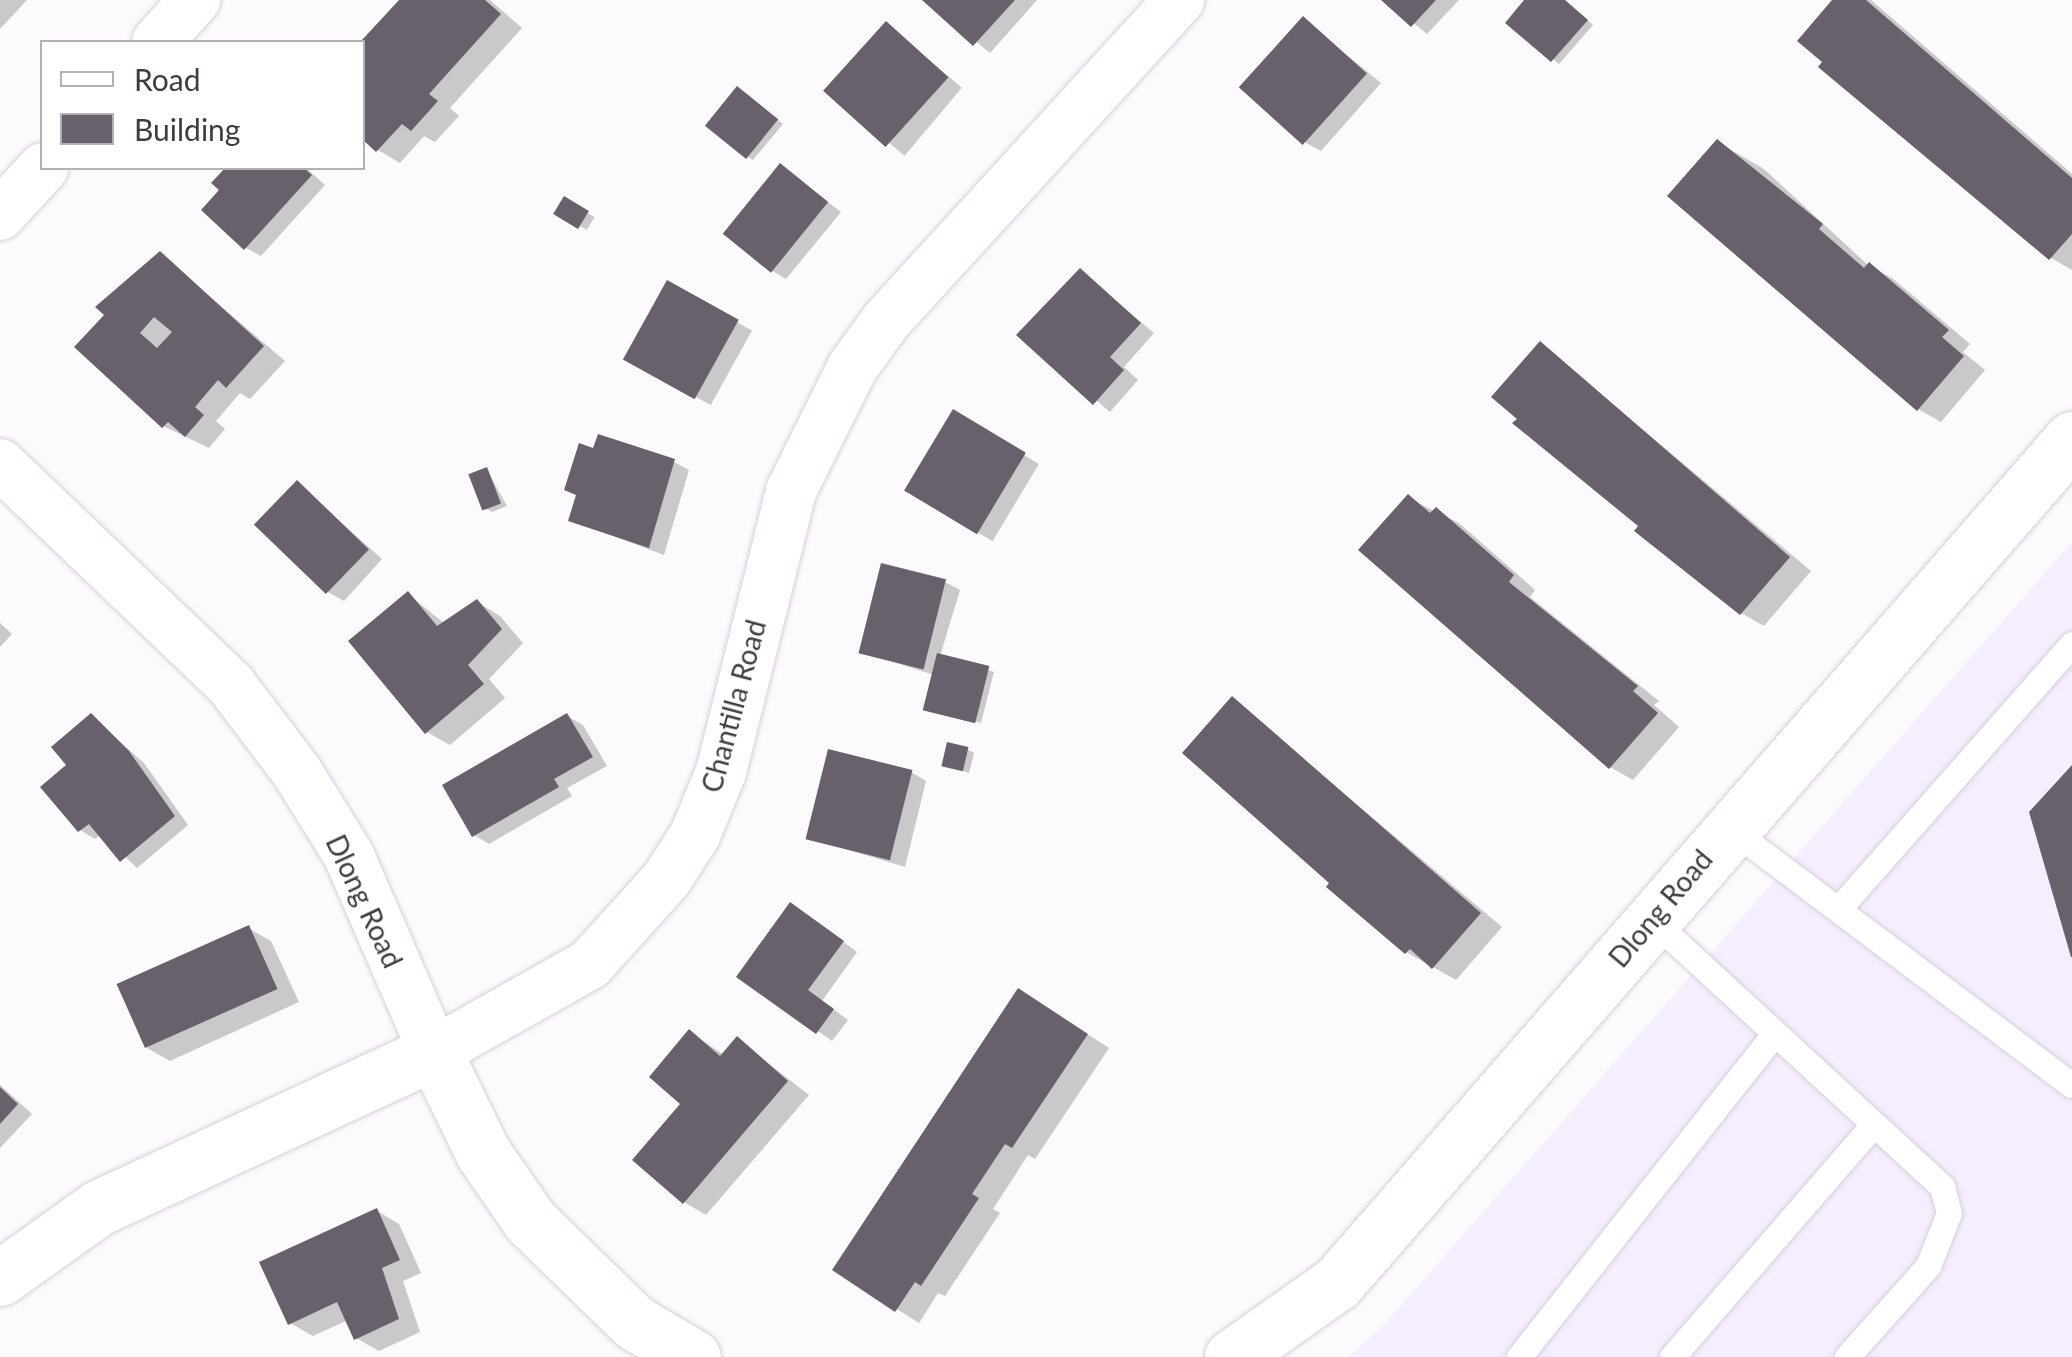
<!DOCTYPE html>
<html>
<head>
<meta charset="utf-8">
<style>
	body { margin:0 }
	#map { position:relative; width:2072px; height:1357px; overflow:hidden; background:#fdfafe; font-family:Lato,sans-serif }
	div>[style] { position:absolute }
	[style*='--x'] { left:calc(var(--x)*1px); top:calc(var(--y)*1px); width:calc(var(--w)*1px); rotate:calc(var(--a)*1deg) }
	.commercial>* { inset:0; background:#f5eeff }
	.shadow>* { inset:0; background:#0003; transform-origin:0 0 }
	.building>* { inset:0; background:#68606a; transform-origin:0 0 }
	.roads { filter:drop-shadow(0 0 2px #d7cfd9) drop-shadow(0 0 2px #d7cfd9) }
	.lane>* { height:25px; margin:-12.5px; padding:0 12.5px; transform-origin:12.5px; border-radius:12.5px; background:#fff }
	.street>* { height:50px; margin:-25px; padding:0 25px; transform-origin:25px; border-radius:25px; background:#fff }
	.secondary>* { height:55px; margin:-27.5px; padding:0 27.5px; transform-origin:27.5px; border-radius:27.5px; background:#fff }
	span { translate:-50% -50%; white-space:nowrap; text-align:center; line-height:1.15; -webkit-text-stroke:10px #fff; paint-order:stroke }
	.street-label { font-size:28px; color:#3f3b40 }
	.legend { position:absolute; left:40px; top:40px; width:325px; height:130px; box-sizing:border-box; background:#fff; border:2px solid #b2b1b3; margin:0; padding:12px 18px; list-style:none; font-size:30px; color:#3f3b40 }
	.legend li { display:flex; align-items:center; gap:20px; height:50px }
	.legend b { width:50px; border:2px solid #b2b1b3 }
</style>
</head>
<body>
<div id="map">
	<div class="commercial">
		<i style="clip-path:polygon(2072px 542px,2072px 1357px,1348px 1357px,1381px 1328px)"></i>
	</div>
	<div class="shadow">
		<i style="clip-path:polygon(0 0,27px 0,0 29px)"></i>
		<i style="clip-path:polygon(402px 0,490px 0,522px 28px,450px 108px,459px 116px,435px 142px,424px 136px,400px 163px,378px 150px)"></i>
		<i style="clip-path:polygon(1037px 0,990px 53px,927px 1px,928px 0)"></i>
		<i style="clip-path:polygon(1385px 0,1459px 0,1427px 34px)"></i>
		<i style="clip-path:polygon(1528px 0,1564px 0,1593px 25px,1559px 64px,1508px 23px)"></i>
		<i style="clip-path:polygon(1835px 0,1871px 0,2072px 174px,2072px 270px,2051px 258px)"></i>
		<i style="clip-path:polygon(1303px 19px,1381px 83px,1321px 151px,1306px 143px)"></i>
		<i style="left:886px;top:24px;width:99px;height:89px;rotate:40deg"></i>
		<i style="clip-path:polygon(745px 93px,783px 124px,753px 160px,746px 156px)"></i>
		<i style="clip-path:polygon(1717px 142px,1764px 169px,1869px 266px,1892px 278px,1970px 344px,1963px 352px,1985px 370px,1941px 422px,1918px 409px)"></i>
		<i style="clip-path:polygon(781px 166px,841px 212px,786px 279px,771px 270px)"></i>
		<i style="clip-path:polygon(229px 168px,306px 168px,325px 185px,261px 256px,246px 248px,215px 183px)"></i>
		<i style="left:565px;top:200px;width:34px;height:15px;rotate:30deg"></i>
		<i style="clip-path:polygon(160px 254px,285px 361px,250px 399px,240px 393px,216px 421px,225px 429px,209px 448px,163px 426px,78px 347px)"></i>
		<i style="clip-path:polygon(1080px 271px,1154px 333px,1124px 367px,1138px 380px,1110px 412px,1020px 335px)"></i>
		<i style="left:668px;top:284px;width:96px;height:85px;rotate:29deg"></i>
		<i style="clip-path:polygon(1541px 344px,1811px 571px,1764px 626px,1741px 613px)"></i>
		<i style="left:954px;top:413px;width:99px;height:90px;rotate:31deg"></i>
		<i style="clip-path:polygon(674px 462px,689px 470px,664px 555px,571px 520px)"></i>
		<i style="clip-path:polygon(487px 470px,507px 506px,492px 512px,485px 508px)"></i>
		<i style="clip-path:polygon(297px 483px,382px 559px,344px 601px,328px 592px)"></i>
		<i style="clip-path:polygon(1408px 498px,1459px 523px,1535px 590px,1530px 597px,1659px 701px,1654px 705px,1679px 727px,1633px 780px,1610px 767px)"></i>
		<i style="clip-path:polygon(945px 582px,960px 590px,940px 656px,994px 672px,981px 723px,929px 709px,934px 675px,862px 652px)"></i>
		<i style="clip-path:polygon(408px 594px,445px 624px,477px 602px,500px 616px,523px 643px,489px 679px,505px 698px,450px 745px,427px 732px)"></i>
		<i style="clip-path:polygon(0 623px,12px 634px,0 647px)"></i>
		<i style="clip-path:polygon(1232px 699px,1502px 927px,1456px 980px,1406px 952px)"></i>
		<i style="clip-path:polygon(91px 716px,144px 763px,188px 825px,137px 868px,101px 834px,95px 839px,80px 830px,70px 766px)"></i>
		<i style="clip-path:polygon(567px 716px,583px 725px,607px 766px,567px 788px,572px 796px,489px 844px,474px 835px)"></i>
		<i style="clip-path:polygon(967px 749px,974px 753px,969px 773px,944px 765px)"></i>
		<i style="clip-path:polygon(911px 772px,926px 781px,905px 867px,813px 839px)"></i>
		<i style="clip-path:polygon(806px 914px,857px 952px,822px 1001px,848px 1020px,832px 1041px,740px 976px)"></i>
		<i style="clip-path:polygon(248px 928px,271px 941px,299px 1002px,170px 1061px,147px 1048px)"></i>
		<i style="clip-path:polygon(1041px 1004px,1109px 1048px,1035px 1159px,1028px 1155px,993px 1209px,1000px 1213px,945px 1296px,938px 1293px,919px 1323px,835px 1270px)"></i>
		<i style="clip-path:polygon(690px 1032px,724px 1055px,737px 1039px,809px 1095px,706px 1215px,684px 1202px)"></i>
		<i style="clip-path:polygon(0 1085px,32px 1114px,0 1148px)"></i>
		<i style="clip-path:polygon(377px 1211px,399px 1224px,421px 1273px,403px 1281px,420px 1332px,379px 1351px,356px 1338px,348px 1320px,313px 1336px,290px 1323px)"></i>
	</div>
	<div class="building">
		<i style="clip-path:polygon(399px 0,485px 0,501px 14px,429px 94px,438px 101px,411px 131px,402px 124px,376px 152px,362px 139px,362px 40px)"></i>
		<i style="clip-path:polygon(922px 0,1015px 0,973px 46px)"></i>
		<i style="clip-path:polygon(1381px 0,1436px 0,1411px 27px)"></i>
		<i style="clip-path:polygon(1524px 0,1565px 0,1588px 20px,1551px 62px,1505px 23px)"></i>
		<i style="clip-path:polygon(1832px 0,1866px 0,2072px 178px,2072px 234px,2049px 260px,1818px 67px,1822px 62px,1797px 41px)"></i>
		<i style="left:1303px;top:16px;width:86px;height:96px;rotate:42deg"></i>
		<i style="left:886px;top:21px;width:84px;height:94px;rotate:42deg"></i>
		<i style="left:737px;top:86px;width:53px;height:51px;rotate:39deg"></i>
		<i style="clip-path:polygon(1717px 139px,1823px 224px,1819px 229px,1864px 268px,1869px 262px,1949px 330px,1942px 337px,1964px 356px,1917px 411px,1667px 196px)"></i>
		<i style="left:780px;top:163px;width:62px;height:91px;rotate:39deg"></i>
		<i style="clip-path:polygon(225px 168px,304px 168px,312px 175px,244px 250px,201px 210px,219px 190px,211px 183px)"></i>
		<i style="left:564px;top:196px;width:29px;height:21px;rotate:31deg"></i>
		<i style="clip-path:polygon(evenodd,160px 251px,264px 346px,226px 388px,218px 380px,195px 407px,204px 415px,185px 437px,168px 422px,162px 428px,74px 347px,104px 315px,95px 307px,160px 251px,154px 317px,172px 332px,157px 348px,140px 333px,154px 317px)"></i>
		<i style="clip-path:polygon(1080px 268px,1141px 323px,1110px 357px,1124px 370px,1093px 405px,1016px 335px)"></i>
		<i style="left:667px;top:280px;width:82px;height:91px;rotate:29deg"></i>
		<i style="clip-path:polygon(1540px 341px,1790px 557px,1740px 615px,1634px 531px,1638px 526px,1512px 423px,1517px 419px,1491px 397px)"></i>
		<i style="left:953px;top:409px;width:85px;height:95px;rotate:31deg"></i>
		<i style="clip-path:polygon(598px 434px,675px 459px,649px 548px,568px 521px,576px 495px,564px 490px,579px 443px,593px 448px)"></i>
		<i style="left:487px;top:467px;width:39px;height:20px;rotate:69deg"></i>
		<i style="left:297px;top:480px;width:100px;height:62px;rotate:44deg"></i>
		<i style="clip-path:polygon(1408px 494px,1430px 513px,1436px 507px,1514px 575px,1509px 582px,1638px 686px,1633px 691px,1658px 713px,1609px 769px,1358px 550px)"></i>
		<i style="left:881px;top:563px;width:67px;height:93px;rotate:14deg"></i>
		<i style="clip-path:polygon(408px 591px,437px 626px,477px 599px,502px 629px,468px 665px,484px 684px,425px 734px,348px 641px)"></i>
		<i style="left:937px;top:653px;width:54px;height:59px;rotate:14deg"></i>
		<i style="clip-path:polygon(1232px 696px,1481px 913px,1432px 969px,1410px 949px,1405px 954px,1326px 887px,1329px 883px,1182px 753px)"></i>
		<i style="clip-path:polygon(91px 713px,129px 751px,175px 816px,120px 862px,89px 824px,78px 832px,40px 787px,66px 765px,51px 747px)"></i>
		<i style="clip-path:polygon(567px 713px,593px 757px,554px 779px,559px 787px,472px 837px,442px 785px)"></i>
		<i style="left:947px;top:742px;width:22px;height:25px;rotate:13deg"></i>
		<i style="left:828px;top:749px;width:87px;height:93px;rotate:14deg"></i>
		<i style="clip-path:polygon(2072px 765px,2072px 957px,2071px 957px,2029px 812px)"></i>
		<i style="clip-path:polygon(790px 902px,844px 941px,808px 990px,834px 1009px,816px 1034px,736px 977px)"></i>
		<i style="left:249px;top:925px;width:70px;height:145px;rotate:66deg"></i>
		<i style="clip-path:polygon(1018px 988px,1088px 1034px,1012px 1148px,1005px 1144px,972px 1194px,979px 1198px,921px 1286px,915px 1282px,895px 1312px,832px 1270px)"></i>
		<i style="clip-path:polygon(689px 1029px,720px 1056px,737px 1036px,788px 1081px,683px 1204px,632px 1160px,680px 1104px,649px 1077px)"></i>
		<i style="clip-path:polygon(0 1087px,18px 1104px,0 1124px)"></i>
		<i style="clip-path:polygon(377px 1208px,400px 1260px,382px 1268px,399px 1319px,354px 1340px,337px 1302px,288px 1325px,259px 1262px)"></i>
	</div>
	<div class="roads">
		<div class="lane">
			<i style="--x:1728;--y:827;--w:430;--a:36.9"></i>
			<i style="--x:1841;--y:906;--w:349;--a:-48.6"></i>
			<i style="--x:1651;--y:919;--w:396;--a:42.6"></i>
			<i style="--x:1942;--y:1187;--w:27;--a:75"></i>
			<i style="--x:1949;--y:1213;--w:57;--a:111.6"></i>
			<i style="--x:1928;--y:1266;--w:122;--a:131.7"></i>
			<i style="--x:1519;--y:1357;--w:412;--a:-51.7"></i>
			<i style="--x:1672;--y:1357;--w:307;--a:-49.1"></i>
		</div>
		<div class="street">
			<i style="--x:157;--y:42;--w:57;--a:-47.9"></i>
			<i style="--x:0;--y:215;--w:64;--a:-47.5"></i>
			<i style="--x:0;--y:464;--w:320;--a:43.7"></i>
			<i style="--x:231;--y:685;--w:109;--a:52.8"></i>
			<i style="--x:297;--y:772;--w:99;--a:58.2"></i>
			<i style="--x:349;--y:856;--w:214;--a:66.6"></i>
			<i style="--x:434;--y:1052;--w:179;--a:-29.4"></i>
			<i style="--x:590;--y:964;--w:113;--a:-47.9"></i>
			<i style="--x:666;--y:880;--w:54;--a:-57.2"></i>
			<i style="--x:695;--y:835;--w:68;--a:-67.6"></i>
			<i style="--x:721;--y:772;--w:290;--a:-76"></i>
			<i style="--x:791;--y:491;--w:137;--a:-63.6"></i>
			<i style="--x:852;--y:368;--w:58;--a:-54.1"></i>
			<i style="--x:886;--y:321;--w:435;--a:-47.6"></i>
		</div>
		<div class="secondary">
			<i style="--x:0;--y:1278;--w:120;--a:-35.5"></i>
			<i style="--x:98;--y:1208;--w:370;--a:-24.9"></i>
			<i style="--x:434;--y:1052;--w:112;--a:64.1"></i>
			<i style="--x:483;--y:1153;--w:83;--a:55.3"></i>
			<i style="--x:530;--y:1221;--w:146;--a:44.2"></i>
			<i style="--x:635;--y:1323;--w:67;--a:30.4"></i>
			<i style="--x:1232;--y:1357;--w:128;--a:-35.2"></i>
			<i style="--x:1337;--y:1283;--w:1119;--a:-48.95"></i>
		</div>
	</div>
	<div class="street-label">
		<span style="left:733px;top:706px;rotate:-75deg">Chantilla Road</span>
		<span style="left:365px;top:901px;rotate:65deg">Dlong Road</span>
		<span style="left:1660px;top:908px;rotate:-50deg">Dlong Road</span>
	</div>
	<ul class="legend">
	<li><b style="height:12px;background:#fff"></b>Road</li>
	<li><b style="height:28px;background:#68606a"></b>Building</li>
	</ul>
</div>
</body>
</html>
